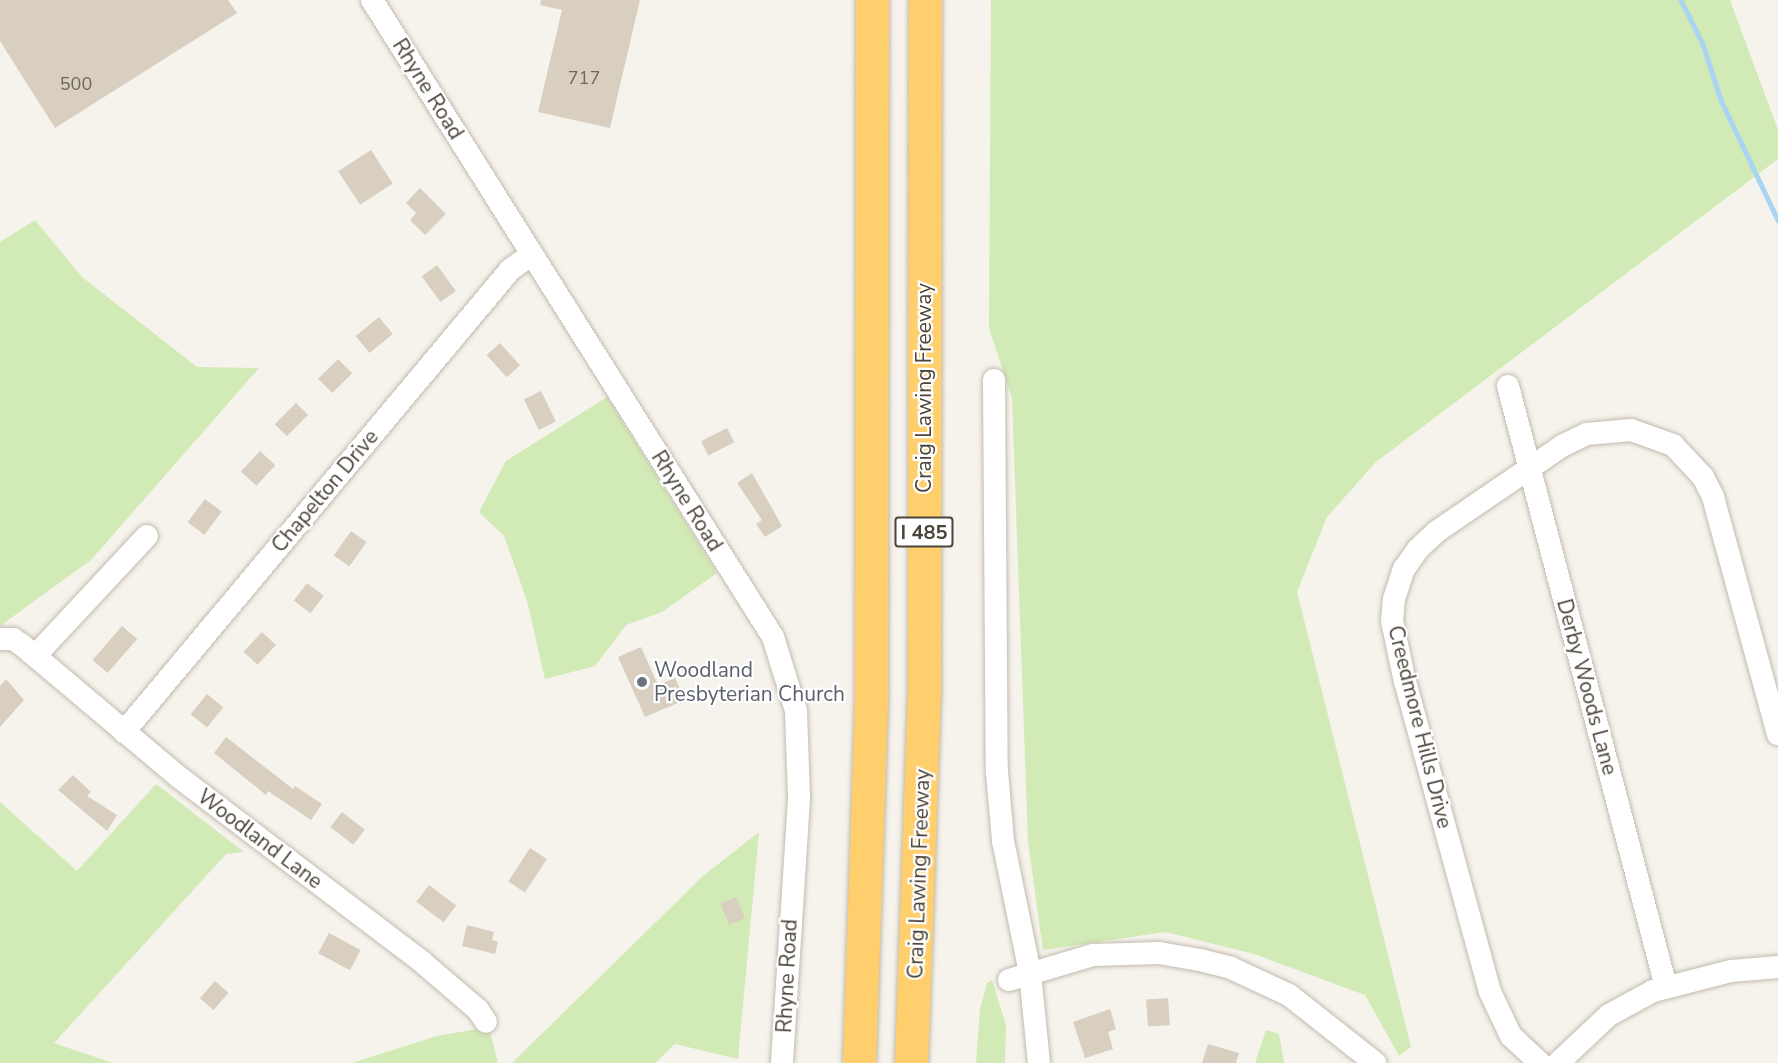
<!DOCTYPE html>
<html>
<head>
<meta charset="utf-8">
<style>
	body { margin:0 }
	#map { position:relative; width:1778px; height:1063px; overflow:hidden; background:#f6f3ec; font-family:"Nunito Sans",sans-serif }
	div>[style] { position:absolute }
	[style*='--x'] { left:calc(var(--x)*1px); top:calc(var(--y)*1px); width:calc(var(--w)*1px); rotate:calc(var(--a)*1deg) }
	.green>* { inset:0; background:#d2eab5 }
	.stream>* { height:4.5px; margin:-2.25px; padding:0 2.25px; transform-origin:2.25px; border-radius:2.25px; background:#a9d4f2 }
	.building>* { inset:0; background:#d8cfc1; transform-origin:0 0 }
	.roads { filter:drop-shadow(0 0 2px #c2bbae) drop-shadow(0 0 2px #c2bbae) }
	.minor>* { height:22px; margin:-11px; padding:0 11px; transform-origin:11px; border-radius:11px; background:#fff }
	.highway>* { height:33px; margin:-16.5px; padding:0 16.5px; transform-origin:16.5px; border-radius:16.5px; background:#ffcf6e }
	.dots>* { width:16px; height:16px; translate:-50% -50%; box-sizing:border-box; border:3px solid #fff; border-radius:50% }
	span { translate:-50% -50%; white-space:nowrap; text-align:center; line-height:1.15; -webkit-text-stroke:4.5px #fff; paint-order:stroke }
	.number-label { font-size:18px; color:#6e675b }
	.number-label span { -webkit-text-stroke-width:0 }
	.shield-label span { padding:2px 4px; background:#fff; border:2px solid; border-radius:4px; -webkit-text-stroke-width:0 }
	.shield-label { font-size:20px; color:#4b4439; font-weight:700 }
	.street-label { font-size:21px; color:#4b4439 }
	.worship-label { font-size:21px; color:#5b616d }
	.left { translate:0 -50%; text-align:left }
</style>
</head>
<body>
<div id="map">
	<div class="green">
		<i style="clip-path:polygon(991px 0,1730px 0,1778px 130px,1778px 159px,1376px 462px,1327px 517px,1297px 592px,1411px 1047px,1399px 1056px,1365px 995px,1254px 954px,1165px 932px,1043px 950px,1028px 842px,1012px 398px,989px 328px)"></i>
		<i style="clip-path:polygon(35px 220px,82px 277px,197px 367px,259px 368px,91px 560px,0 626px,0 242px)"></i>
		<i style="clip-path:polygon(607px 397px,717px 573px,662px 612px,626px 625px,595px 666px,545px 679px,527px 601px,504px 536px,479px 512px,506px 461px)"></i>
		<i style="clip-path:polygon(156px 784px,244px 852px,226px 854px,54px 1043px,113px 1063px,0 1063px,0 802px,77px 871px)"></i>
		<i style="clip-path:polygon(759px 832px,738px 1059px,675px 1044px,655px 1063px,512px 1063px,703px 876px)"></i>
		<i style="clip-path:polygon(992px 980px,1006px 1025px,1005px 1063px,976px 1063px,980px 1009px,987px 983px)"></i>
		<i style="clip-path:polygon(489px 1027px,498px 1063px,352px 1063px,437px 1036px)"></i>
		<i style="clip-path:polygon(1266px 1030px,1279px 1034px,1284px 1063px,1255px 1063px)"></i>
	</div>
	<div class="stream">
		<i style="--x:1681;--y:0;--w:49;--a:63.4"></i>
		<i style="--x:1703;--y:44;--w:59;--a:72.2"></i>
		<i style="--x:1721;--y:100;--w:133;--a:64.6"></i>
	</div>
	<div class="building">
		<i style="clip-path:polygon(0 0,228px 0,237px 13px,55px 128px,0 41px)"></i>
		<i style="clip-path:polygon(541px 0,640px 0,610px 128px,538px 112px,562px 10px,540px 5px)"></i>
		<i style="left:371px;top:150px;width:40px;height:39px;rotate:57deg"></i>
		<i style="clip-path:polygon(420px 188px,446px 214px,425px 235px,410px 220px,416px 213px,406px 203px)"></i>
		<i style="left:437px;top:265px;width:32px;height:19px;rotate:54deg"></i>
		<i style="left:379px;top:317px;width:22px;height:30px;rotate:51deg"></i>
		<i style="left:500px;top:343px;width:30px;height:18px;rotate:48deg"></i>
		<i style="left:338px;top:359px;width:20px;height:28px;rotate:45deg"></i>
		<i style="left:541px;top:391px;width:34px;height:19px;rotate:64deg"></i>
		<i style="left:296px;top:403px;width:17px;height:30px;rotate:45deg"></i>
		<i style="left:727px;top:428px;width:16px;height:29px;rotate:63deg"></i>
		<i style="left:260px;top:451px;width:21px;height:28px;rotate:43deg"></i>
		<i style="clip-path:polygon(752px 473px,782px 526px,765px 537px,756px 524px,762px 520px,737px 483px)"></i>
		<i style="left:205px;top:499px;width:21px;height:29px;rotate:37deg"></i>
		<i style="left:351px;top:531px;width:19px;height:30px;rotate:35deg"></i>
		<i style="left:307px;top:583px;width:21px;height:22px;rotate:37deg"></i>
		<i style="left:122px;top:626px;width:20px;height:45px;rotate:41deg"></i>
		<i style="left:262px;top:632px;width:19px;height:27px;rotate:43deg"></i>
		<i style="clip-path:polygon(641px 647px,658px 685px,675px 678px,685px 700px,645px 717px,618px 657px)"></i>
		<i style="clip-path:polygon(6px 679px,24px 700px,0 727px,0 686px)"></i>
		<i style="left:207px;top:694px;width:21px;height:26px;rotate:39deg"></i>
		<i style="clip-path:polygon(226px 737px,293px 789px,295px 786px,322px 804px,311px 820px,268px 791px,266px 795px,214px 753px)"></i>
		<i style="clip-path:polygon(73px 775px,91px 792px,87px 796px,117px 815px,107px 831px,58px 790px)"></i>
		<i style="left:342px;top:812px;width:29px;height:19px;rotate:38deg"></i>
		<i style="left:530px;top:848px;width:20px;height:40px;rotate:33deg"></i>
		<i style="left:429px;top:885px;width:34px;height:21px;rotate:37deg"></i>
		<i style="left:736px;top:897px;width:23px;height:17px;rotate:67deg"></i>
		<i style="clip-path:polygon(467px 925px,494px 932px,492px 940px,498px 942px,495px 954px,462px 946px)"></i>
		<i style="left:329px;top:933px;width:36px;height:23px;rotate:28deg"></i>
		<i style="left:215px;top:981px;width:18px;height:23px;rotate:41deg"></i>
		<i style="left:1168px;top:998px;width:27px;height:22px;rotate:86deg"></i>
		<i style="clip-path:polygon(1110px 1009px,1116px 1029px,1108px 1032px,1113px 1049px,1085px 1058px,1073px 1022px)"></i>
		<i style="clip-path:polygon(1208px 1044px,1239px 1053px,1236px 1063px,1202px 1063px)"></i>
	</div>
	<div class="roads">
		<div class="minor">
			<i style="--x:372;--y:0;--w:753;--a:57.81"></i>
			<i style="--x:773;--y:637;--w:77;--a:72.7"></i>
			<i style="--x:796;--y:711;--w:88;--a:88"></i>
			<i style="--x:799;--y:799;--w:265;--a:93.7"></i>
			<i style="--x:994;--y:380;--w:392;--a:89.6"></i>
			<i style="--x:997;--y:772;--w:69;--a:85"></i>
			<i style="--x:1003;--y:841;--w:135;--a:78.4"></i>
			<i style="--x:1030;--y:973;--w:90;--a:84.3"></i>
			<i style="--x:1508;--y:386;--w:621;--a:75.27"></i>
			<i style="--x:0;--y:639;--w:13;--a:0"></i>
			<i style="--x:13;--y:639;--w:11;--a:34"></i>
			<i style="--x:22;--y:645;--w:207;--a:40.1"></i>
			<i style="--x:180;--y:778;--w:304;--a:37.2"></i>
			<i style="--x:422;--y:962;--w:74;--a:40.6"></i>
			<i style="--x:478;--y:1010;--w:14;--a:56"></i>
			<i style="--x:35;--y:656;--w:164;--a:-47"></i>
			<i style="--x:124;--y:732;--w:602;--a:-50.12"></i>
			<i style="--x:510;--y:270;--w:27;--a:-36"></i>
			<i style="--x:1009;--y:980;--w:88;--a:-16.6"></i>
			<i style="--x:1093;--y:955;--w:66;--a:-1.7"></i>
			<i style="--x:1159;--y:953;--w:42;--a:9.7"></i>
			<i style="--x:1200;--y:960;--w:32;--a:14"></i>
			<i style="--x:1231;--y:968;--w:64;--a:25"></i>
			<i style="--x:1289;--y:995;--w:110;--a:38.3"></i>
			<i style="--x:1540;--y:1063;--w:40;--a:-137"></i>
			<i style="--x:1511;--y:1036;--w:49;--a:-115.5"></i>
			<i style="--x:1490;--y:992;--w:321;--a:-105.3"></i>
			<i style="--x:1405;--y:682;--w:62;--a:-102"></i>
			<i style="--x:1392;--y:621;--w:22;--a:-85"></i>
			<i style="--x:1394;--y:599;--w:32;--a:-72"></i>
			<i style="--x:1404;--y:569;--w:24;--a:-55"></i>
			<i style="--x:1418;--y:549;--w:25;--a:-43"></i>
			<i style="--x:1436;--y:532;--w:153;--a:-34.3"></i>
			<i style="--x:1562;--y:446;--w:28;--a:-26"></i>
			<i style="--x:1587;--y:434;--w:44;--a:-5.2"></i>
			<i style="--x:1631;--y:430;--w:45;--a:19.7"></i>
			<i style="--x:1673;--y:445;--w:44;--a:46.8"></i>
			<i style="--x:1703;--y:477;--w:22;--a:63"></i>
			<i style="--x:1713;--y:497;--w:246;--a:74.7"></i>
			<i style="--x:1558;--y:1063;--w:70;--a:-43.3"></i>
			<i style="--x:1609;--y:1015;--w:50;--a:-28.6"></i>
			<i style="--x:1653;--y:991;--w:81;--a:-14.4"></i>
			<i style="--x:1731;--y:971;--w:47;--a:-4.9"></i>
		</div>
		<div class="highway">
			<i style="--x:859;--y:1063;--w:364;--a:-88.1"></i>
			<i style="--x:871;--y:699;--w:699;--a:-89.92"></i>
			<i style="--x:911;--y:1063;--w:372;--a:-88"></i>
			<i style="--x:924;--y:691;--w:691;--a:-89.92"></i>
		</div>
	</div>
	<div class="dots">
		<i style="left:642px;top:682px;background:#6b7280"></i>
	</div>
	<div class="number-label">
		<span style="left:584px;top:78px">717</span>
		<span style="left:76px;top:84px">500</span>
	</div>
	<div class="shield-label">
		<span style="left:924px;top:532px">I 485</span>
	</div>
	<div class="street-label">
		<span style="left:428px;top:89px;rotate:58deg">Rhyne Road</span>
		<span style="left:924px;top:388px;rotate:-90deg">Craig Lawing Freeway</span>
		<span style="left:325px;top:491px;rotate:-50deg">Chapelton Drive</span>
		<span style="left:687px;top:501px;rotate:58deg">Rhyne Road</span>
		<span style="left:1587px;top:687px;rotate:75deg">Derby Woods Lane</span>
		<span style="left:1420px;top:727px;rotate:76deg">Creedmore Hills Drive</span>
		<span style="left:260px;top:839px;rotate:37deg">Woodland Lane</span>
		<span style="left:919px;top:874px;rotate:-88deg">Craig Lawing Freeway</span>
		<span style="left:787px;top:976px;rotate:-87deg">Rhyne Road</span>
	</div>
	<div class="worship-label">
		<span class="left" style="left:654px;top:682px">Woodland<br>Presbyterian Church</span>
	</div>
</div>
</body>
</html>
